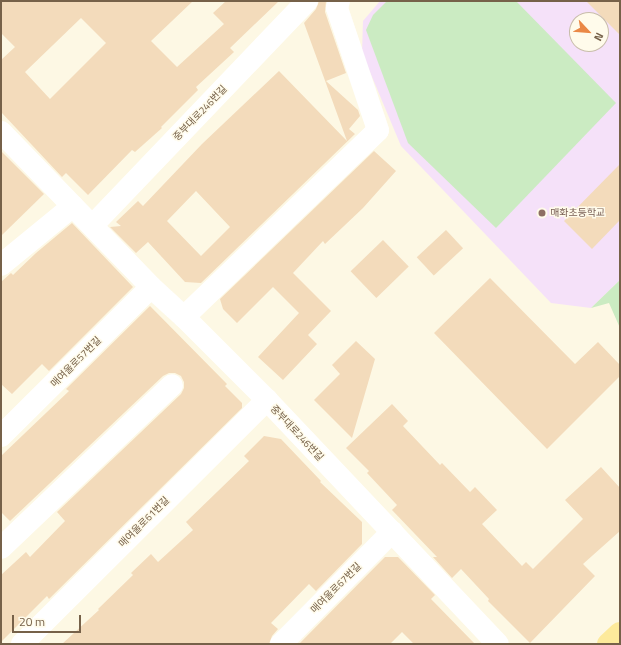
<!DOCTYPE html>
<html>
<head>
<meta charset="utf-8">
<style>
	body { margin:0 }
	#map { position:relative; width:621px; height:645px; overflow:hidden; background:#fdf8e4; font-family:"Titillium Web","Noto Sans KR",sans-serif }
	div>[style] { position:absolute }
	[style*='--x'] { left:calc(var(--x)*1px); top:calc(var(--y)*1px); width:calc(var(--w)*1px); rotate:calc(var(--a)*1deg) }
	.education>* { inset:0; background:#f5e1f9 }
	.green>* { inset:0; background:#cbebc2 }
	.building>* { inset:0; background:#f3dbbb; transform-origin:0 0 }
	.minor>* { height:22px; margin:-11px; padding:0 11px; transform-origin:11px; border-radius:11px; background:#fff }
	.major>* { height:22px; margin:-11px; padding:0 11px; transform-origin:11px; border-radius:11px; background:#fdea9b }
	.dots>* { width:11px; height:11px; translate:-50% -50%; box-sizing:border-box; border:2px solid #fffbeb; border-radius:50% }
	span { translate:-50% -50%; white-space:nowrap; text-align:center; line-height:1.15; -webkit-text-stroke:3px #fffbeb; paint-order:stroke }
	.street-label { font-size:10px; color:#766149 }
	.education-label { font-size:10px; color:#785e54 }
	.left { translate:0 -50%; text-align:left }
	.frame { position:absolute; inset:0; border:2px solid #766149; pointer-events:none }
	.north { position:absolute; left:569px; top:12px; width:40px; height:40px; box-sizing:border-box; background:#fffbeb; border:1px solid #c8bdaa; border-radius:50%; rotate:116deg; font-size:11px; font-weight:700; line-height:16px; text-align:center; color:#766149 }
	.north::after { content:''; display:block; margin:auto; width:14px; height:18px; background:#ea8846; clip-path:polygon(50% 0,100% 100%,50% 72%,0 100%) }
	.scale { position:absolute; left:12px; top:615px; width:69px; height:18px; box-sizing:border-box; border:2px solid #766149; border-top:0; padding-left:5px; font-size:12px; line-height:14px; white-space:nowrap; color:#766149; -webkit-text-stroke:3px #fffbeb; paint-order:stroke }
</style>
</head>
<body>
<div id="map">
	<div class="education">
		<i style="clip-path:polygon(evenodd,380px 1px,620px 1px,620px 280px,591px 308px,551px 303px,401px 146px,362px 53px,363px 21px,380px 1px,577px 20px,601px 20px,601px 44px,577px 44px,577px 20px)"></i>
	</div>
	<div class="green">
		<i style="clip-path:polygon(387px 1px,516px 1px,616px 103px,496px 228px,408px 143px,366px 30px,373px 15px)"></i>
		<i style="clip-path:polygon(620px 280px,620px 328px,609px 303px,591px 308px)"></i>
	</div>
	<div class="building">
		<i style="clip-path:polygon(evenodd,1px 1px,193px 1px,151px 41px,177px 67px,224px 24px,213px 13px,226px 1px,279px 1px,230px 48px,234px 52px,196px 87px,198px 90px,161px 127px,162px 128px,135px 152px,132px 150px,88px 195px,66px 173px,62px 177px,1px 112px,1px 60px,15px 47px,1px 33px,1px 1px,81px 18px,106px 43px,50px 99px,25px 72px,81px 18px)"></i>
		<i style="clip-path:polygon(evenodd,319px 1px,326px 1px,325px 12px,346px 73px,326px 81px,358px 110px,360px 116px,349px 129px,355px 134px,201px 283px,185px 282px,148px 242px,136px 253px,110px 227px,121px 226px,116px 222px,138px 201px,143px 206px,202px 144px,279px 71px,347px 141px,304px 23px,316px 9px,319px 1px,196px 191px,230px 227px,201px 256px,167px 221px,196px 191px)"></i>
		<i style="clip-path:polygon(586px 1px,620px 1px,620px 35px)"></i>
		<i style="clip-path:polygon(1px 151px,44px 194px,1px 236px)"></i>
		<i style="clip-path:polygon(374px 151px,396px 171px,363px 208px,325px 244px,323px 241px,293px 273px,331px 311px,308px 335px,317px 344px,283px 380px,258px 357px,299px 313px,273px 287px,237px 323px,223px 309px,220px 299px)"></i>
		<i style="clip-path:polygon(620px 164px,620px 220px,592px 249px,564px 221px)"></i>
		<i style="clip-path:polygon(72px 223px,133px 287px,49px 371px,42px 364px,12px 394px,1px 384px,1px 282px,11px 273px,13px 275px,36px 253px)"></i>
		<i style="left:446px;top:230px;width:25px;height:40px;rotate:47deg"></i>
		<i style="left:383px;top:240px;width:37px;height:45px;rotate:46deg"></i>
		<i style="clip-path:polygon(490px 278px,575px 364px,598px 342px,620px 365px,620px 376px,547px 449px,434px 333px)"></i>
		<i style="clip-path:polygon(150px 306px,227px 384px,225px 386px,242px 403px,242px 408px,49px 599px,47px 596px,1px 642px,1px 575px,26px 552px,30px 557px,65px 521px,57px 512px,181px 394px,184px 388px,184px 382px,181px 376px,175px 373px,169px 373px,163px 376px,10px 521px,1px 512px,1px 456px,69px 391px,66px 389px)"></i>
		<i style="clip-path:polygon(356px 341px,375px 359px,352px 438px,314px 400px,340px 374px,332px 365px)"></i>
		<i style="clip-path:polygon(392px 404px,408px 421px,403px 426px,440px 465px,442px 463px,470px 492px,475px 487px,497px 510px,482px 524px,522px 566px,526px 562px,533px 569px,583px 519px,565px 500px,601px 467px,620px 488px,620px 531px,583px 564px,595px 576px,530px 643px,488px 601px,489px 599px,461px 569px,452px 578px,433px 557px,437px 557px,392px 510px,397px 505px,367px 473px,369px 471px,346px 448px)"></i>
		<i style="clip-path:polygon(264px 436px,281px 439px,321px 481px,320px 482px,362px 522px,362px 544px,316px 591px,309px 584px,271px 623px,278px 629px,272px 636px,269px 644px,62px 644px,99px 610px,98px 609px,133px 575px,131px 573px,151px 554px,158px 562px,193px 530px,186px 522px,249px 461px,244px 456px)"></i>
		<i style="clip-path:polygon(385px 557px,398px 557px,435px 595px,431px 599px,475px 644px,414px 644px,402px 632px,390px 644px,299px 644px)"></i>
	</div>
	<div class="minor">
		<i style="--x:1;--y:132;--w:216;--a:45.9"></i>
		<i style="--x:151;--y:287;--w:45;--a:42.3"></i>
		<i style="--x:184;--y:317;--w:117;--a:45"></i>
		<i style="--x:267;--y:400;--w:336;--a:46.6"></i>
		<i style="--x:93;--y:225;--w:310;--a:-46.3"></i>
		<i style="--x:1;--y:265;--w:93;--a:-39.3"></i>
		<i style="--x:184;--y:317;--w:269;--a:-43.9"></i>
		<i style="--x:378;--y:130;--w:129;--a:-108.6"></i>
		<i style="--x:337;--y:8;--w:7;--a:-74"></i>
		<i style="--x:1;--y:436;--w:211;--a:-44.8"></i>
		<i style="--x:1;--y:548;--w:236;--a:-43.6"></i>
		<i style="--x:22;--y:644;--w:346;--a:-44.9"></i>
		<i style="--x:281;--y:644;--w:158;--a:-45.3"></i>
	</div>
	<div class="major">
		<i style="--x:608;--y:644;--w:16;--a:-43"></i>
	</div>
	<div class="dots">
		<i style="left:542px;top:213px;background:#8d6e63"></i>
	</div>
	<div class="street-label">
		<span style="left:200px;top:113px;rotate:-46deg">중부대로246번길</span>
		<span style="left:76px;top:362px;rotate:-45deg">매여울로57번길</span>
		<span style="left:297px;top:433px;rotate:47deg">중부대로246번길</span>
		<span style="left:144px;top:522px;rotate:-45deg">매여울로61번길</span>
		<span style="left:336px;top:588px;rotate:-45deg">매여울로67번길</span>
	</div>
	<div class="education-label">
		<span class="left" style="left:550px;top:213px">매화초등학교</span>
	</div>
	<div class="frame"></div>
	<div class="north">N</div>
	<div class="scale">20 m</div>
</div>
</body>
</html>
